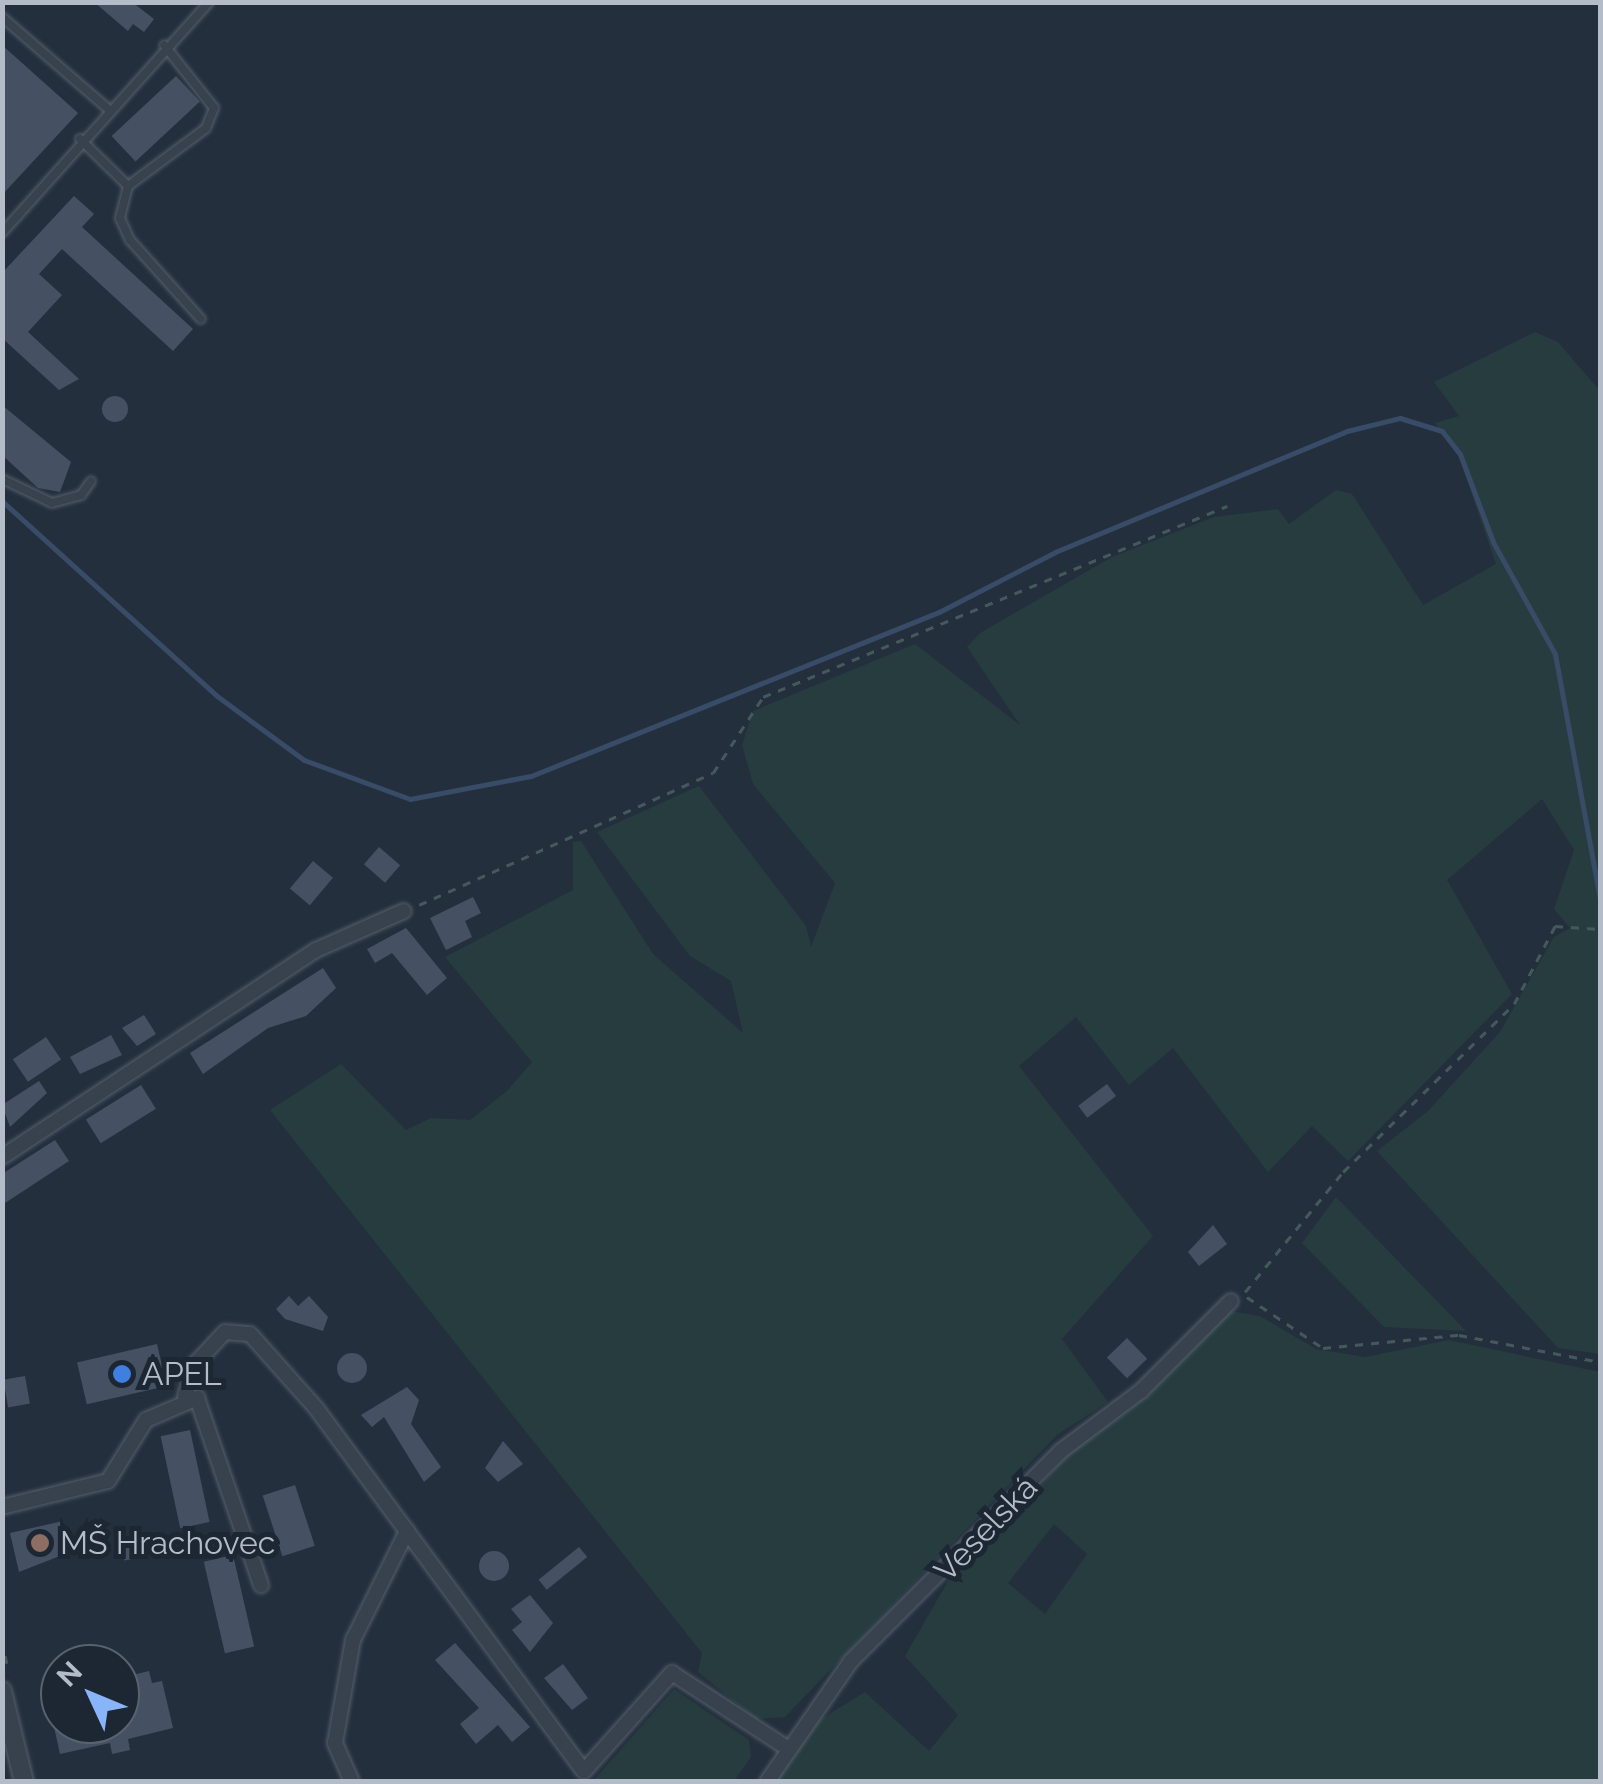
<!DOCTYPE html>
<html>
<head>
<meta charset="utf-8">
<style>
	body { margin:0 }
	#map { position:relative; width:1603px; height:1784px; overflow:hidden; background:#242f3e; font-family:Raleway,sans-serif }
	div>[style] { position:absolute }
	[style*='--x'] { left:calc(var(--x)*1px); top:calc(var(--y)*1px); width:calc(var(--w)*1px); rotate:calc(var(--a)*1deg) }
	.green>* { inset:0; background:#263c3f }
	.stream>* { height:5px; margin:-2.5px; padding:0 2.5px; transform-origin:2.5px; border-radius:2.5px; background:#394c67 }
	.building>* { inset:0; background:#455162; transform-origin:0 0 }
	.round { border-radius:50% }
	.path>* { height:2.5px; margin-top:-1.25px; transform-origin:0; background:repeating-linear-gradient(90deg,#44595c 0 8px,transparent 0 16px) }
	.roads { filter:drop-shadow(0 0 2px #565f6c) drop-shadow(0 0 2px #565f6c) }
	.service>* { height:8px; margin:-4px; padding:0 4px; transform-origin:4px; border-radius:4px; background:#38414e }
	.minor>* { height:14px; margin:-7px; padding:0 7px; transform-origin:7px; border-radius:7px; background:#38414e }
	.tertiary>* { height:18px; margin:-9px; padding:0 9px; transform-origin:9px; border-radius:9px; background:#38414e }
	.dots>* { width:28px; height:28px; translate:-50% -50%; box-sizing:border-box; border:5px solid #1d2633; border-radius:50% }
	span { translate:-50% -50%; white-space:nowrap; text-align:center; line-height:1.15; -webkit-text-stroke:10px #1d2633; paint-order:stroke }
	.poi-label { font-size:32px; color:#b4bcc9 }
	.left { translate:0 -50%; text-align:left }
	.street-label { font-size:32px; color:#b4bcc9 }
	.frame { position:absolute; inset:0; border:5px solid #b4bcc9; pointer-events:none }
	.north { position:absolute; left:40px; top:1644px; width:100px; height:100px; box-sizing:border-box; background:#1d2633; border:2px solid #59626f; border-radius:50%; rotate:314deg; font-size:28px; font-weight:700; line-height:40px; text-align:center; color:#b4bcc9 }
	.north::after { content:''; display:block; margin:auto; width:35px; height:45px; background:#8ab4f8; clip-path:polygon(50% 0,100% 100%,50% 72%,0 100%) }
</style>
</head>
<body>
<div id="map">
	<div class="green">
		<i style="clip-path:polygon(1535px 332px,1558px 342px,1600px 391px,1600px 1354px,1558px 1348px,1377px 1151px,1428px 1111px,1500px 1032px,1554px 937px,1570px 928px,1554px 909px,1574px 850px,1542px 799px,1447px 880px,1512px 994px,1348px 1161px,1312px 1126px,1268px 1172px,1173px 1048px,1129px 1085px,1076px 1017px,1019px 1066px,1153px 1236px,1062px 1339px,1108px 1402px,1057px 1435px,785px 1717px,755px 1719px,698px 1672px,702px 1653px,270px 1110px,341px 1064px,406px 1130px,431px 1118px,470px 1120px,507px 1091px,532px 1062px,445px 957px,573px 890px,573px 842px,581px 841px,653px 954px,743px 1033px,731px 981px,690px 956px,597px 832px,699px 786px,806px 926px,811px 947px,835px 883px,753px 784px,742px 745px,753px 711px,915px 644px,1020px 725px,967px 647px,980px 633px,1112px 557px,1214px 517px,1278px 509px,1289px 524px,1336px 490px,1352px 494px,1423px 605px,1496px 564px,1459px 457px,1435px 423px,1459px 416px,1434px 382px)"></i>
		<i style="clip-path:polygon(1336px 1197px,1466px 1331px,1384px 1327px,1302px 1243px)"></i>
		<i style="clip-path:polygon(evenodd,1229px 1311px,1260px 1316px,1316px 1349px,1365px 1357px,1449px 1340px,1600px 1372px,1600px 1781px,773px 1782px,808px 1727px,865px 1692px,929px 1751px,958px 1715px,905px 1656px,952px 1574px,1017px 1518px,1060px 1462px,1229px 1311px,1054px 1524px,1087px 1554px,1045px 1614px,1008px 1583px,1054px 1524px)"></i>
		<i style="clip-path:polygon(674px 1689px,749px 1740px,751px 1757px,734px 1781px,593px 1781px)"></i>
	</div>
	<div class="stream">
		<i style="--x:2;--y:501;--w:290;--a:42.2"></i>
		<i style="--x:217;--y:696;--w:108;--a:36.3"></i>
		<i style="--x:304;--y:760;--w:113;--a:20.2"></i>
		<i style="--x:410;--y:799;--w:123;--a:-10.8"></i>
		<i style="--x:531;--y:776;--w:440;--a:-21.9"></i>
		<i style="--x:939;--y:612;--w:131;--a:-27.3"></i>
		<i style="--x:1055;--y:552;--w:316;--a:-22.5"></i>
		<i style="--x:1347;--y:431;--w:55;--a:-13.8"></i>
		<i style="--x:1400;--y:418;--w:44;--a:17.2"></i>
		<i style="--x:1442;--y:431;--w:29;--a:52"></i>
		<i style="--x:1460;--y:454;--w:94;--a:69.4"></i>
		<i style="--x:1493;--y:542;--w:128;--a:61"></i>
		<i style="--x:1555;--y:654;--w:248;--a:79.6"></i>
	</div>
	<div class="building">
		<i style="clip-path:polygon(94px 2px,132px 2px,154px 19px,144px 32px,133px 24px,128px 31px)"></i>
		<i style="clip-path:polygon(2px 45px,78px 113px,2px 195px)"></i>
		<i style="left:176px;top:76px;width:35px;height:88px;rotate:47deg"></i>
		<i style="clip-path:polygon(74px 196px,94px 214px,82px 227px,193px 329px,173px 351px,62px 249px,39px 274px,62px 295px,28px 332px,79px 379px,59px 390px,2px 338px,2px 273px)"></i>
		<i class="round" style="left:102px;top:396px;width:26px;height:26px"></i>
		<i style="clip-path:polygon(2px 405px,71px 462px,60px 492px,38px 488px,2px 455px)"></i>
		<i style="left:379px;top:847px;width:28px;height:23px;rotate:41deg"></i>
		<i style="left:313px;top:861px;width:26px;height:36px;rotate:40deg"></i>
		<i style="clip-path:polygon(473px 897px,481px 913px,465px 921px,472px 937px,446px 950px,430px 918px)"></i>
		<i style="clip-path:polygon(406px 928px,447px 978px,427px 995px,392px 953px,375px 963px,367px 949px)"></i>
		<i style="clip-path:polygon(323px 968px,336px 988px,306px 1016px,268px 1028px,203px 1074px,190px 1053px)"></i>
		<i style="clip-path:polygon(144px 1015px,156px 1034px,137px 1046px,122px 1028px)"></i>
		<i style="clip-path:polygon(111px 1035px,122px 1055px,80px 1074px,70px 1057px)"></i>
		<i style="left:46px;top:1037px;width:27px;height:40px;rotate:56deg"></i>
		<i style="clip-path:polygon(39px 1081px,47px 1093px,10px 1127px,2px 1105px)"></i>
		<i style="left:1107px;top:1084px;width:15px;height:36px;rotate:53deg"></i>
		<i style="left:141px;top:1085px;width:28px;height:65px;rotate:58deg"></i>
		<i style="clip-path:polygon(55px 1140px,69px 1161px,2px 1205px,2px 1174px)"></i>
		<i style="clip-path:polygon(1213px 1225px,1227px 1244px,1199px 1266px,1188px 1252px)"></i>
		<i style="clip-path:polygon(289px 1296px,298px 1306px,309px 1296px,328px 1317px,323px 1331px,285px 1319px,276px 1309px)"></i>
		<i style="left:1127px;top:1338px;width:29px;height:28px;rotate:46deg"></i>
		<i style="left:157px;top:1344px;width:43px;height:82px;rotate:77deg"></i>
		<i class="round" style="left:337px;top:1353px;width:30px;height:30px"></i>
		<i style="left:25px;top:1376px;width:28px;height:22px;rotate:80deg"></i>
		<i style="clip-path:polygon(407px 1387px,419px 1400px,411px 1424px,441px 1467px,424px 1482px,384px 1417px,372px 1427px,361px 1415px)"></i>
		<i style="left:190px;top:1430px;width:94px;height:30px;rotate:78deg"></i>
		<i style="clip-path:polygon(503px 1441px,523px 1464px,498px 1482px,485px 1468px)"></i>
		<i style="left:295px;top:1485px;width:64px;height:34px;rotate:72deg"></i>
		<i style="clip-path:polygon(63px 1521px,70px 1552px,19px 1572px,10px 1533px)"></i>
		<i style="left:161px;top:1533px;width:20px;height:41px;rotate:79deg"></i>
		<i style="left:579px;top:1547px;width:13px;height:52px;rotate:51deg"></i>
		<i class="round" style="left:479px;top:1551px;width:30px;height:30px"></i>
		<i style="left:233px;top:1555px;width:94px;height:30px;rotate:77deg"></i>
		<i style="clip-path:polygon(530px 1595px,553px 1623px,530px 1652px,512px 1630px,522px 1622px,511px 1609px)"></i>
		<i style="clip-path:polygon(455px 1643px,530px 1727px,512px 1742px,498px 1725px,476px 1744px,460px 1724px,479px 1708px,435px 1660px)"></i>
		<i style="clip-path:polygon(563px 1664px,588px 1698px,572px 1710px,544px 1678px)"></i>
		<i style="clip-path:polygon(149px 1671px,152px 1683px,162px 1681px,173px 1728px,128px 1739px,130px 1750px,112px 1754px,110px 1743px,60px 1754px,45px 1686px,60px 1682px,60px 1724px,120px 1724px,120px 1678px)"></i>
	</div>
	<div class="path">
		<i style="--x:419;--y:905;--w:322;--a:-24.2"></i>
		<i style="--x:713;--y:773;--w:91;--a:-56.7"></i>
		<i style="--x:763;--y:697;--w:502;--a:-22.37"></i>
		<i style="--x:1245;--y:1292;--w:155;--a:-50.8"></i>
		<i style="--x:1343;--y:1172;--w:240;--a:-44.5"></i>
		<i style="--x:1514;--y:1004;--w:88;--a:-62.3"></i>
		<i style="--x:1555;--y:926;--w:45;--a:3.8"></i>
		<i style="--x:1247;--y:1297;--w:92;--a:33.9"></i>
		<i style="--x:1323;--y:1348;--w:137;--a:-5.5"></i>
		<i style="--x:1459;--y:1335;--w:144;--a:10.8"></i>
		<i style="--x:2;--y:1640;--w:24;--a:78"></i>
	</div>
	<div class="roads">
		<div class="service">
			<i style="--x:2;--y:17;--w:139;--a:40.9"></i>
			<i style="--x:80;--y:139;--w:67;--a:44.4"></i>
			<i style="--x:128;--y:186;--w:97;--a:-36.6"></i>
			<i style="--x:206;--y:128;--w:22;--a:-68"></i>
			<i style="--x:214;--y:108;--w:80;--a:-128.4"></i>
			<i style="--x:128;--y:186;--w:33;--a:104"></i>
			<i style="--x:120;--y:218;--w:24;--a:66"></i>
			<i style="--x:130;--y:240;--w:106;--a:48.1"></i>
			<i style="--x:2;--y:233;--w:310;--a:-48.1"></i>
			<i style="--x:2;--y:479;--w:55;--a:25.6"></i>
			<i style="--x:52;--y:503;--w:30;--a:-15"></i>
			<i style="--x:81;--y:495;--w:17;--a:-54"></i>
		</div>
		<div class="minor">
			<i style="--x:2;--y:1157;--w:376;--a:-33.4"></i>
			<i style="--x:316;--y:950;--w:96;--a:-23.9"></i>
			<i style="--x:185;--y:1396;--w:35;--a:-72"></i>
			<i style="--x:196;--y:1363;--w:42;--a:-46.9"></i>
			<i style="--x:225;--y:1332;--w:25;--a:5"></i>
			<i style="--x:250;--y:1334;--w:99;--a:48.3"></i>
			<i style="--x:316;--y:1408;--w:451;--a:53.6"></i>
			<i style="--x:584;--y:1771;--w:132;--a:-48.1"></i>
			<i style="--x:672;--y:1673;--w:137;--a:33.1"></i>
			<i style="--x:2;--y:1507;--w:109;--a:-13.8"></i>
			<i style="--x:108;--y:1481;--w:72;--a:-58.1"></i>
			<i style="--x:146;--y:1420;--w:56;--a:-23.3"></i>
			<i style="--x:197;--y:1398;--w:198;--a:71.1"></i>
			<i style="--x:352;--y:1782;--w:43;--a:-113.6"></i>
			<i style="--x:335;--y:1743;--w:105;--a:-80.1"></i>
			<i style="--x:353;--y:1640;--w:122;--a:-63.6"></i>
			<i style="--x:767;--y:1782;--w:147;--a:-55.2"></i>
			<i style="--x:851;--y:1661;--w:297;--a:-45"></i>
			<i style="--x:1061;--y:1451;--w:100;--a:-36.9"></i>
			<i style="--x:1141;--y:1391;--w:127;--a:-45"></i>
		</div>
		<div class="tertiary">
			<i style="--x:2;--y:1691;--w:94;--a:76.4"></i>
		</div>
	</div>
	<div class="dots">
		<i style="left:122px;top:1374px;background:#3f7fe0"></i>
		<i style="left:40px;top:1543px;background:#8d6e63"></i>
	</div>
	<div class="poi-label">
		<span class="left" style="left:142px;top:1374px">APEL</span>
		<span class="left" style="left:60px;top:1543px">MŠ Hrachovec</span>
	</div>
	<div class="street-label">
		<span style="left:986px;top:1529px;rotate:-46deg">Veselská</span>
	</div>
	<div class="frame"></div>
	<div class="north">N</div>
</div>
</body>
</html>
